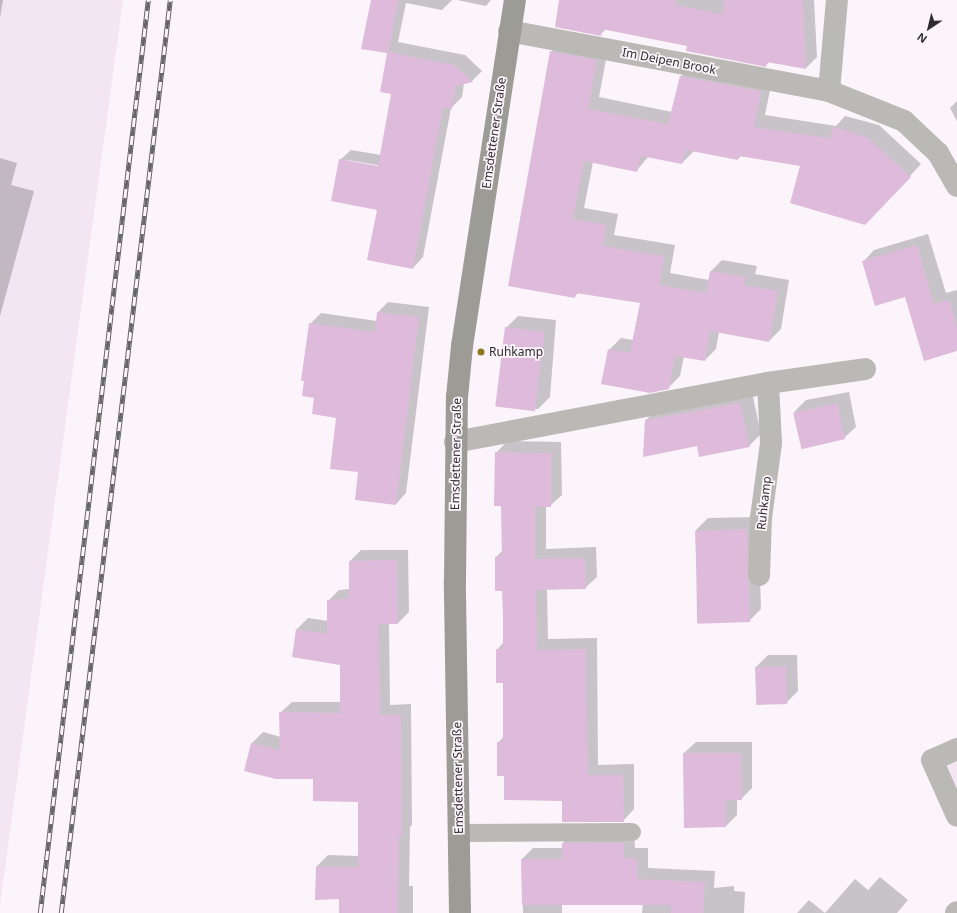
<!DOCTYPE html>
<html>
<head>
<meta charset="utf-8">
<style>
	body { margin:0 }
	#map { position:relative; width:957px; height:913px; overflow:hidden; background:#fbf4fa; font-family:"Noto Sans",sans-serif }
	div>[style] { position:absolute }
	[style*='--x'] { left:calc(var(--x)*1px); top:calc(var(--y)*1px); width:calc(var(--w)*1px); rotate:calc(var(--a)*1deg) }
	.built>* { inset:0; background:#f3e6f2 }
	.shadow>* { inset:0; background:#0003 }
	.building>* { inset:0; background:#debbdb; transform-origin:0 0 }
	.lane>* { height:18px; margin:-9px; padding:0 9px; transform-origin:9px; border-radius:9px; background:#bab9b5 }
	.street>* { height:22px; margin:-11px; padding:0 11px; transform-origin:11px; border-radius:11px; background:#bab9b5 }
	.secondary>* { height:22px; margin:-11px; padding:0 11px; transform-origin:11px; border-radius:11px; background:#9c9b96 }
	.rail>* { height:4.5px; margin-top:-2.25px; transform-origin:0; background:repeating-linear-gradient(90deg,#fbf4fa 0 9px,#676467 0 18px); box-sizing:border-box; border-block:1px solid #676467 }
	.dots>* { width:11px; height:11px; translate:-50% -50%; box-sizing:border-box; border:2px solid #fbf4fa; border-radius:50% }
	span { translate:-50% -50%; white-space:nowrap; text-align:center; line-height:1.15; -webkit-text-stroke:3.5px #fbf4fa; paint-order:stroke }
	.street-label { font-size:12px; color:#2f2d2f }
	.poi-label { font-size:12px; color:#2f2d2f }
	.left { translate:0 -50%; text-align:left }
	.north { position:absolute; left:909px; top:8px; width:40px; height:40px; -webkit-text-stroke:3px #fbf4fa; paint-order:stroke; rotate:215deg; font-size:11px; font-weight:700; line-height:16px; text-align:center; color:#2f2d2f }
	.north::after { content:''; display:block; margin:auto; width:14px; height:18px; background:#2f2d2f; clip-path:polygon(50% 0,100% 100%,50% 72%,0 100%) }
</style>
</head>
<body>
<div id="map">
	<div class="built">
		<i style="clip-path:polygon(0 0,123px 0,0 905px)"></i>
		<i style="clip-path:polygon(957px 761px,957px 791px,946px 766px)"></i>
	</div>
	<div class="shadow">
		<i style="clip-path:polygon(0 0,3px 0,0 18px)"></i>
		<i style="clip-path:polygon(evenodd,374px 0,452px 0,442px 10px,406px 3px,398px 42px,465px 55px,482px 71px,472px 81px,464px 83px,462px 97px,451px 108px,423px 257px,413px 268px,378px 209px,340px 160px,351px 150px,381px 155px,393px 93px,388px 53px,374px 0,347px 160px,383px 166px,382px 168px,347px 162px,347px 160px)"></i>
		<i style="clip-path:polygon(457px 0,491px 0,486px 6px)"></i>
		<i style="clip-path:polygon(560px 0,814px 0,817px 57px,806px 68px,770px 61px,766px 65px,688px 45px,607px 28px,601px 34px)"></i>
		<i style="clip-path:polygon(563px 40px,608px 49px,599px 97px,672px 112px,681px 76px,692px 65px,772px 80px,765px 115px,836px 126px,845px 116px,879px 125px,921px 164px,877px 212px,802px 165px,741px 156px,738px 159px,694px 151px,682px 163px,649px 156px,637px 170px,593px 162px,584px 208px,618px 214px,614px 235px,675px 245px,670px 273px,709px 280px,711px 271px,722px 260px,757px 266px,755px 274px,789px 280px,781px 329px,769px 341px,719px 332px,716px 349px,705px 360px,684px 356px,680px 376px,668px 388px,609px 350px,621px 338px,633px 340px,641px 302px,579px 292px,575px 296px,551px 52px)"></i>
		<i style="clip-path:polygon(957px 101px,957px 121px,950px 108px)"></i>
		<i style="clip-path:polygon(0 158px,17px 163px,11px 185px,34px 191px,0 316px)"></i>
		<i style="clip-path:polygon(928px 234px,946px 293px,957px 290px,957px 350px,906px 296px,863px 262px,874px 250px)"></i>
		<i style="clip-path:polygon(388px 302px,429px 307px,406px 493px,396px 504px,359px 471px,337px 417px,315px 397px,310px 324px,321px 313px,377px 321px,378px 312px)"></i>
		<i style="clip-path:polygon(518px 316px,556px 320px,550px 397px,538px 409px,500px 406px,506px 328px)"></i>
		<i style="clip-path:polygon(752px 392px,761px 434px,749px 446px,697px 445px,646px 420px,658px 408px)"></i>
		<i style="clip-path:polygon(849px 392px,856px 427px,844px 438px,794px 412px,806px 400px)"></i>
		<i style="clip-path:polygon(507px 441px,561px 442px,562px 495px,550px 506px,546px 506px,546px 549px,596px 547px,597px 577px,585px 588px,547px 589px,548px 639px,597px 638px,598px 765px,634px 764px,634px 809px,623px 821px,563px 800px,498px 743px,504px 736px,504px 682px,497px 650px,503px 643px,503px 590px,496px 557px,503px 550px,502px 505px,496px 453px)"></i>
		<i style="clip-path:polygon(758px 517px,761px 609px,749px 621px,697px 623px,696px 530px,708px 518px)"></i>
		<i style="clip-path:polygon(361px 550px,408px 550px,409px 612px,398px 623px,389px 623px,390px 705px,411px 704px,412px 825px,410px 827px,409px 886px,413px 886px,413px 913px,340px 913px,340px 898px,317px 866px,328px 855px,359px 856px,359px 801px,314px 778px,245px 770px,252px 743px,263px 732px,281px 737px,280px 713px,292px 702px,341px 702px,341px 664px,293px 657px,297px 629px,308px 618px,328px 621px,328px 601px,339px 590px,350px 589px,350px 561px)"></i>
		<i style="clip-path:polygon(768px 655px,797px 655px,798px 691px,786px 703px,756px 667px)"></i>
		<i style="clip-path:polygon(696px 742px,752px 742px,752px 788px,741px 799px,737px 799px,737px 815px,726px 826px,684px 753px)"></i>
		<i style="clip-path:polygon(574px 832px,634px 832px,635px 848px,648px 848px,648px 868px,715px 871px,714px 888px,734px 886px,734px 891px,745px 892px,744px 913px,642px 913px,643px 904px,562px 904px,562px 913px,523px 913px,522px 859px,533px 848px,563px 848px,563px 843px)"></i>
		<i style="clip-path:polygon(880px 877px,908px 900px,897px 913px,825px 913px,855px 879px,868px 890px)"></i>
		<i style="clip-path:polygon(809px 900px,825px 913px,797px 913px)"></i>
	</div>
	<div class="building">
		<i style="clip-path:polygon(371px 0,399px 0,388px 52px,454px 65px,473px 82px,456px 86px,452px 109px,443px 107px,413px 269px,367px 260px,377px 210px,331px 201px,339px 159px,378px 166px,391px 94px,380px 92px,387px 53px,361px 49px)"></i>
		<i style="clip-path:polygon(559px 0,677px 0,676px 5px,722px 14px,725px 0,803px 0,806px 69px,767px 62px,766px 67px,686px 51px,687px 46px,602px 29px,601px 36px,555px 27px)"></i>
		<i style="clip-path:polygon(550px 51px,597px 60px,588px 109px,668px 124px,680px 76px,761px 91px,754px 127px,830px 138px,833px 127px,867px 137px,911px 177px,865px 225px,790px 203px,800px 166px,739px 156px,738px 160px,686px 150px,682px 164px,641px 156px,637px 172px,584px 161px,573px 219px,607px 225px,603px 246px,664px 256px,659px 285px,706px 293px,710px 271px,746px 277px,744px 285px,778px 291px,769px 342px,710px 331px,705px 361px,675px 356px,669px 389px,650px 393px,601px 384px,608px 349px,630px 353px,640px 303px,576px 293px,575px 298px,508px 286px)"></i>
		<i style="clip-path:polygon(917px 245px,934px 304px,949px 300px,957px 328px,957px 351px,924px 361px,905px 297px,875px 306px,862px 261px)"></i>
		<i style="clip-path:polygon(377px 312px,419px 317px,396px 505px,355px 500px,358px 472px,330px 469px,336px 418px,312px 414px,314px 398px,302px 396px,304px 381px,301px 381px,309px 323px,375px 332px)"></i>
		<i style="left:505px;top:327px;width:40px;height:80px;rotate:7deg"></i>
		<i style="clip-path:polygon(740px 403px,750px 447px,699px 457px,697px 446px,643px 457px,645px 420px)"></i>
		<i style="left:837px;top:403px;width:37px;height:45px;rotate:77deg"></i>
		<i style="clip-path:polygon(495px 452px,551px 453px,551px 507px,535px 507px,535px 559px,585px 558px,586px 589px,536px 590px,537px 650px,586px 649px,588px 775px,623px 775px,624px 822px,562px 822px,562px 801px,504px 800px,504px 776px,497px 776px,497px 742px,503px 742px,503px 683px,496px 683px,496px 649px,503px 649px,503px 617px,502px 591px,495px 591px,495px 557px,502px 556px,501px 506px,494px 506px)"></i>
		<i style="left:747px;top:529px;width:93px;height:52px;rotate:88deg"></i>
		<i style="clip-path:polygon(397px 560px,398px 624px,379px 624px,380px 715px,401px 715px,402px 837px,399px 836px,398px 913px,339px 913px,339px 899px,315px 900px,316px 866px,358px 867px,358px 802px,313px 801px,313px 779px,276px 779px,244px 771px,251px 743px,280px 750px,279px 712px,340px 713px,340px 665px,292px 657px,296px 629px,327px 634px,327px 600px,349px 598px,349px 561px)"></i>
		<i style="left:786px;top:666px;width:38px;height:31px;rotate:88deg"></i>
		<i style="clip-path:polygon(683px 753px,741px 753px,742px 800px,726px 800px,726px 827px,684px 828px)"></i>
		<i style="clip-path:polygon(562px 843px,624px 843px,624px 858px,637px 858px,638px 879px,705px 882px,703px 913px,671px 913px,671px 905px,522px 905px,521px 859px,562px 859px)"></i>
	</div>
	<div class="lane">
		<i style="--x:458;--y:833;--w:174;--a:-0.3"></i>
	</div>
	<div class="street">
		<i style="--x:509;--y:31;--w:326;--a:10.6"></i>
		<i style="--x:829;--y:91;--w:81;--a:21.8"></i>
		<i style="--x:904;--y:121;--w:47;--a:43.3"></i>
		<i style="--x:938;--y:153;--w:38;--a:60"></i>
		<i style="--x:829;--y:91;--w:91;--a:-85"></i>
		<i style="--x:455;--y:442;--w:319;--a:-10.7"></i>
		<i style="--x:768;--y:383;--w:98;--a:-8.2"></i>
		<i style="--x:759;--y:575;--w:57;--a:-88"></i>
		<i style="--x:761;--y:518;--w:76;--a:-82.4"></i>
		<i style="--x:771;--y:443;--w:60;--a:-92.9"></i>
		<i style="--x:957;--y:749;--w:27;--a:156"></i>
		<i style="--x:932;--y:760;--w:61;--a:65.9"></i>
		<i style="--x:956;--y:913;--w:1;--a:-45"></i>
	</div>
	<div class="secondary">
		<i style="--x:460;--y:913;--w:333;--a:-90.9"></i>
		<i style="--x:455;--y:580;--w:183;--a:-89.4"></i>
		<i style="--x:457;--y:397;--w:51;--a:-84.4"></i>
		<i style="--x:462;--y:346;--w:350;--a:-81.3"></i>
	</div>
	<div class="rail">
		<i style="--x:40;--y:913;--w:919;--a:-83.25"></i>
		<i style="--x:61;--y:913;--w:919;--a:-83.19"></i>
	</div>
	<div class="dots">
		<i style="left:481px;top:352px;background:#8f781e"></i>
	</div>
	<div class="street-label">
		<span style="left:669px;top:61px;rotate:11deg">Im Deipen Brook</span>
		<span style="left:494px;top:133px;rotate:-82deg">Emsdettener Straße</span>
		<span style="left:456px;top:454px;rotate:-89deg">Emsdettener Straße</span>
		<span style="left:764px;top:503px;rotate:-84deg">Ruhkamp</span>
		<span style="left:458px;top:778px;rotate:-91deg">Emsdettener Straße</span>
	</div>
	<div class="poi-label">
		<span class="left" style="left:489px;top:352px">Ruhkamp</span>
	</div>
	<div class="north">N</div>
</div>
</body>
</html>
